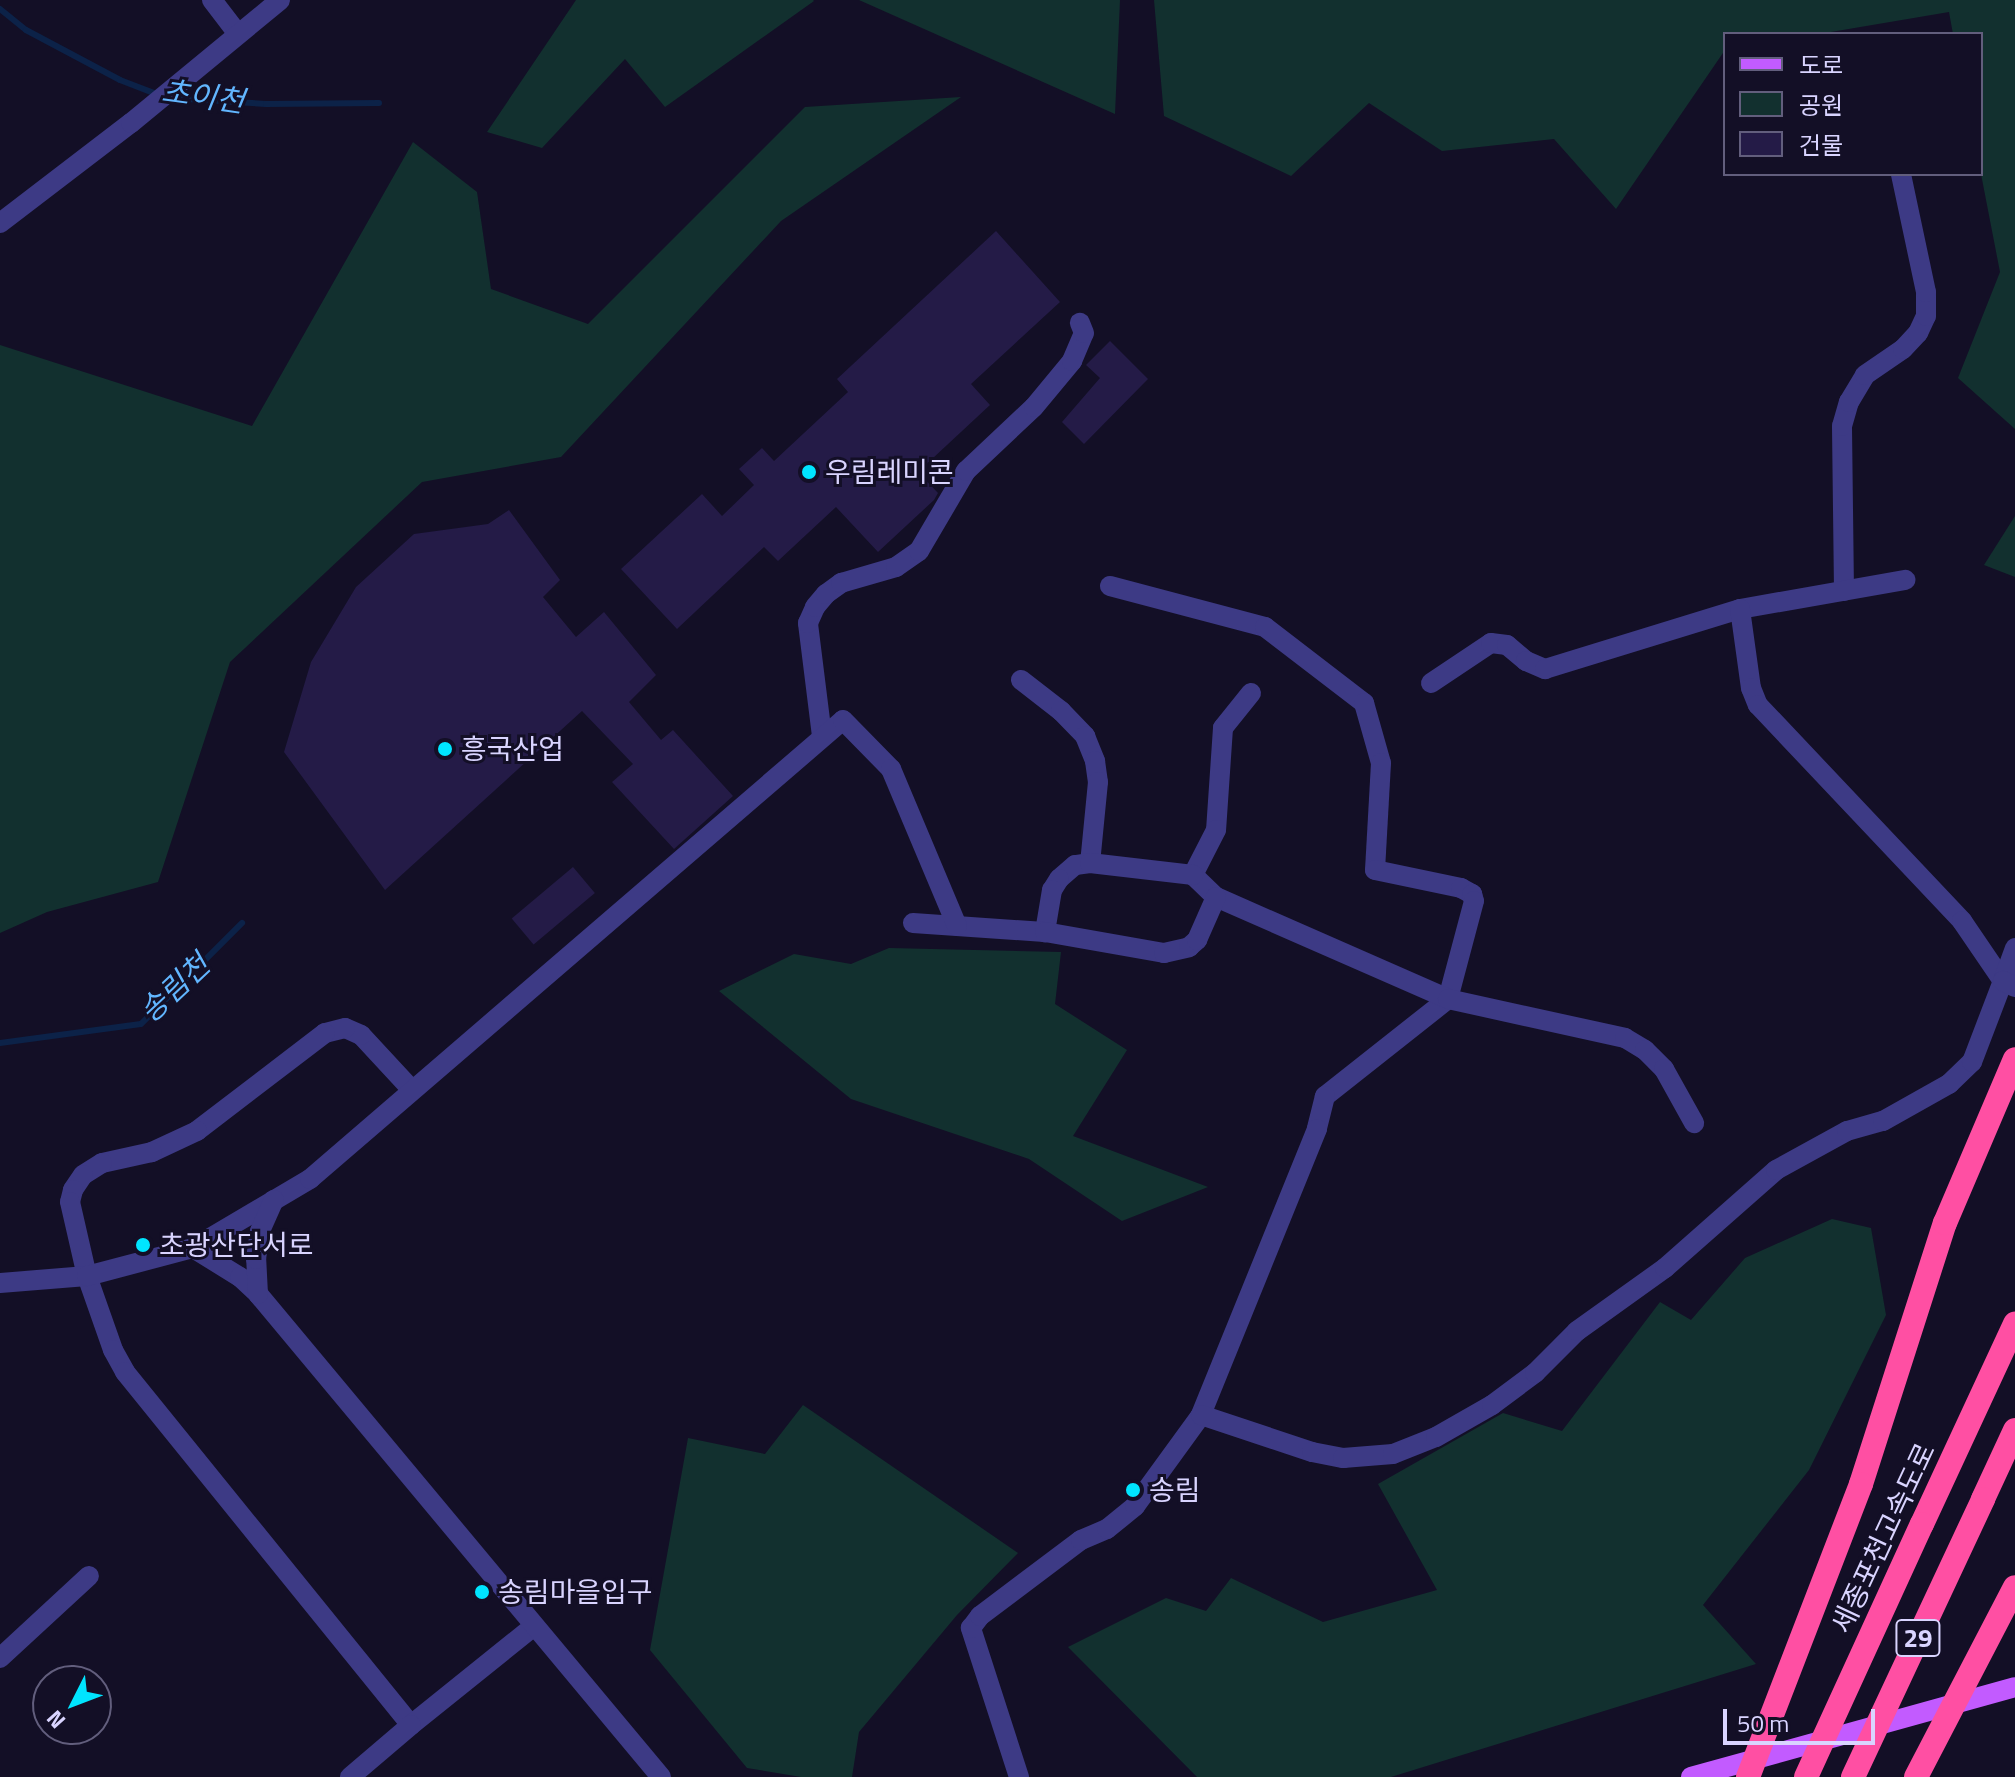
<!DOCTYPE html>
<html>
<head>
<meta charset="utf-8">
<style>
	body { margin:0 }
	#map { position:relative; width:2015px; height:1777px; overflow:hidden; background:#130f26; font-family:"Titillium Web","Noto Sans KR",sans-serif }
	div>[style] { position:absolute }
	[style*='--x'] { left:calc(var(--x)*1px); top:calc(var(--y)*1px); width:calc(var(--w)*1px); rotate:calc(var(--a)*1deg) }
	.green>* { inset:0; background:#12302f }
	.stream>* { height:6px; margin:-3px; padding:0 3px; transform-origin:3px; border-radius:3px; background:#0c2248 }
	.building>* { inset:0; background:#241b47; transform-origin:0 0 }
	.minor>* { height:20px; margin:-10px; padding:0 10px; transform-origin:10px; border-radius:10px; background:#3d3a85 }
	.major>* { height:20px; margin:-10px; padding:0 10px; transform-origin:10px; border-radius:10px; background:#c25bff }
	.highway>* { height:24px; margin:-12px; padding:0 12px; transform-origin:12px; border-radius:12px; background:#ff4fa3 }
	.highway-bridge>* { height:24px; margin:-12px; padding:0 12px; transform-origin:12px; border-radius:12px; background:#ff4fa3 }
	.dots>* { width:22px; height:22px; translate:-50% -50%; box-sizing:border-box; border:4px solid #130f26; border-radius:50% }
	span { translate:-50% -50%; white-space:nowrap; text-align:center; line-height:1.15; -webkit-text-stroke:6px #130f26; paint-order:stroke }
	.shield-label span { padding:2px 6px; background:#130f26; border:2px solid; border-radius:6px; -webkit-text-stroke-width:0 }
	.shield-label { font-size:26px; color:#d9d4ff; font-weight:700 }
	.poi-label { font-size:28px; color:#d9d4ff }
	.left { translate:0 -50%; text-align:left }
	.street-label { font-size:28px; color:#d9d4ff }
	.water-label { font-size:30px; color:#62b6ff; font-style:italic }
	.legend { position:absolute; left:1723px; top:32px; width:260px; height:144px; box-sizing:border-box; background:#130f26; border:2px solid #625e7d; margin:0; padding:10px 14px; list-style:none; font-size:24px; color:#d9d4ff }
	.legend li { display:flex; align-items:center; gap:16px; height:40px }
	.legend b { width:40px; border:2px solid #625e7d }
	.north { position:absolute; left:32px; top:1665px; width:80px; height:80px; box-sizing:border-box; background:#130f26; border:2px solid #625e7d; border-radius:50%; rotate:228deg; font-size:22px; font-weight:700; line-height:32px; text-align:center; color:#d9d4ff }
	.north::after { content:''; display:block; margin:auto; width:28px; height:36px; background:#00e5ff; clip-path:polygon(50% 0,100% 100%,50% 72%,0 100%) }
	.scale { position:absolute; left:1723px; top:1709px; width:152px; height:36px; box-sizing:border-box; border:4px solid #d9d4ff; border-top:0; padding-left:10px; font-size:24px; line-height:28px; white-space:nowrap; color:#d9d4ff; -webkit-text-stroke:6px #130f26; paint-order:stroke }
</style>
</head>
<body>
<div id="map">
	<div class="green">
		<i style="clip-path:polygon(576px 0,813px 0,814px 1px,665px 107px,625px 59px,542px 148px,487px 132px)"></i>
		<i style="clip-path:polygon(859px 0,1120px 0,1115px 114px)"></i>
		<i style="clip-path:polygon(1154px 0,2015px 0,2015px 429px,1958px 378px,2000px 272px,1981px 174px,1981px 34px,1953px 34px,1949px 12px,1819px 34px,1725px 34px,1725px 50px,1616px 209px,1554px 139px,1442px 151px,1369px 103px,1291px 176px,1164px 116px)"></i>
		<i style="clip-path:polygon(961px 97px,781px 221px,561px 457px,422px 482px,230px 662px,158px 882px,47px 912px,0 933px,0 345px,252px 426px,413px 142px,477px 192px,491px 289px,588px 324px,805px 107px)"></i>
		<i style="clip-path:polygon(2015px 516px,2015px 577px,1984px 565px)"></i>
		<i style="clip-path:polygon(889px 948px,1061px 952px,1055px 1004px,1127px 1050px,1073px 1136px,1208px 1187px,1122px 1221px,1029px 1159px,851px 1099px,719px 991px,794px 954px,851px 964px)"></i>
		<i style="clip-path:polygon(1832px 1219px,1871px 1228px,1886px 1315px,1809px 1470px,1703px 1605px,1756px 1664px,1391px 1777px,1197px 1777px,1068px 1647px,1166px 1598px,1206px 1611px,1231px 1578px,1323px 1622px,1437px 1590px,1378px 1484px,1503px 1413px,1562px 1431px,1660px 1302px,1691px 1320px,1745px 1258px)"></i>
		<i style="clip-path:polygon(803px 1405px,1018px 1553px,957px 1615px,859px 1732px,852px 1777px,801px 1777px,747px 1768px,650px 1650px,688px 1438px,765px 1454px)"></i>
	</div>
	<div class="stream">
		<i style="--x:0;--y:9;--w:33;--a:39"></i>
		<i style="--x:26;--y:30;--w:106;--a:28"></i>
		<i style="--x:120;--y:80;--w:40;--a:21"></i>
		<i style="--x:171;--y:98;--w:95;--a:3.6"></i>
		<i style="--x:266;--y:104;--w:113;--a:-0.5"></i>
		<i style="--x:0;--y:1043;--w:142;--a:-7.7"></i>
		<i style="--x:141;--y:1024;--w:143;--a:-45"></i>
	</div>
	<div class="building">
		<i style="clip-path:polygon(996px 231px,1060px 302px,971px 384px,990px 405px,918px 472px,938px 493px,934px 500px,878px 552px,836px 507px,778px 561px,764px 547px,677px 629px,621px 569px,702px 494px,722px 516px,754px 485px,739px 469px,762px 448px,774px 461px,848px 392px,837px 379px)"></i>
		<i style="clip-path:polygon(1110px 341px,1148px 379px,1084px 444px,1062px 422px,1100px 378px,1086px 365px)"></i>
		<i style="clip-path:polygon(509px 510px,560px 580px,543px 597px,576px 637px,604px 612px,656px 675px,629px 702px,661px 740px,673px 730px,733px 796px,674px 849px,612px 782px,633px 764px,582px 711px,385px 890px,284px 752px,311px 662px,356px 587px,414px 534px,488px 524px)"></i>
		<i style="left:573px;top:867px;width:34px;height:80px;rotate:50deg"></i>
	</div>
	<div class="minor">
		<i style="--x:212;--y:0;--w:43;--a:52.6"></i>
		<i style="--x:0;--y:223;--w:165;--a:-37.4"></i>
		<i style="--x:131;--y:123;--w:193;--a:-39.5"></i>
		<i style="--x:1110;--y:586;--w:160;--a:14.8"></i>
		<i style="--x:1265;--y:627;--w:125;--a:37.5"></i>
		<i style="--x:1364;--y:703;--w:62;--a:74.2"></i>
		<i style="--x:1381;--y:763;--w:107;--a:93.2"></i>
		<i style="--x:1375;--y:870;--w:88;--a:11.8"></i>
		<i style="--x:1461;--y:888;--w:13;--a:29"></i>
		<i style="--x:1472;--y:894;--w:7;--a:74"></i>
		<i style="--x:1474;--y:901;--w:101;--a:104.9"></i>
		<i style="--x:1448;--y:999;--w:157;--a:141.7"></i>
		<i style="--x:1325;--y:1096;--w:34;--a:104"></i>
		<i style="--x:1317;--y:1129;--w:309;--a:112.1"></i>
		<i style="--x:1844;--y:591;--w:165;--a:-90.7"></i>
		<i style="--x:1842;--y:426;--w:25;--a:-74"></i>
		<i style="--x:1849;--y:402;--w:31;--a:-59"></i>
		<i style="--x:1865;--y:375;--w:46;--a:-34.4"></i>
		<i style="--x:1903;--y:349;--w:22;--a:-47"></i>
		<i style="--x:1918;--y:333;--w:19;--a:-65"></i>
		<i style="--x:1926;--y:316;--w:24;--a:-90"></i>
		<i style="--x:1926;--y:292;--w:121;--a:-102"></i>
		<i style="--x:1740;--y:609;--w:168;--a:-10"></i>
		<i style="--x:1021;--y:680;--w:51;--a:37.8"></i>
		<i style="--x:1061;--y:711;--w:35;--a:46"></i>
		<i style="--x:1085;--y:736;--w:27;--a:68"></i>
		<i style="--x:1095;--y:761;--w:21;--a:82"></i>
		<i style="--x:1098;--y:782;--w:81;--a:95.6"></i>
		<i style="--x:1090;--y:863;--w:15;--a:172"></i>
		<i style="--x:1075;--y:865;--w:21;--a:139"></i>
		<i style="--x:1059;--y:879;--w:13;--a:122"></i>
		<i style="--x:1052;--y:890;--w:43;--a:99.5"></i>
		<i style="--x:1431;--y:683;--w:72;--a:-33.7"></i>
		<i style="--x:1491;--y:643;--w:16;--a:7"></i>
		<i style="--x:1507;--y:645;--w:25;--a:40"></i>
		<i style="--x:1526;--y:661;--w:21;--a:23"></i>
		<i style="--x:1545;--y:669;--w:204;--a:-17.1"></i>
		<i style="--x:1740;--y:609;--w:80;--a:82.1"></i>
		<i style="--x:1751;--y:688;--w:18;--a:68"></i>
		<i style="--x:1758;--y:705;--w:297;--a:46.6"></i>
		<i style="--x:1962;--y:921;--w:73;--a:55.7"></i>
		<i style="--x:1251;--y:693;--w:45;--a:128.7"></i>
		<i style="--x:1223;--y:728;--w:102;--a:93.9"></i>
		<i style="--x:1216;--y:830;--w:51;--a:117.1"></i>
		<i style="--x:1193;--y:875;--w:32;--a:44"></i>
		<i style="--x:1216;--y:897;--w:253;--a:23.7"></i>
		<i style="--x:1448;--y:999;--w:181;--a:12.4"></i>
		<i style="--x:1625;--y:1038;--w:23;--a:31"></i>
		<i style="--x:1645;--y:1050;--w:27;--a:45"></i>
		<i style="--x:1664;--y:1069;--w:62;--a:60.9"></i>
		<i style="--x:822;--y:736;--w:114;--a:-97.1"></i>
		<i style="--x:808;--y:623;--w:17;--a:-66"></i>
		<i style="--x:815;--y:607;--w:17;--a:-50"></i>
		<i style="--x:826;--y:594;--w:19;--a:-36"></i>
		<i style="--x:841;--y:583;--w:57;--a:-16.2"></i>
		<i style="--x:896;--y:567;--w:28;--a:-35"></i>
		<i style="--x:919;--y:551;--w:93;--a:-59.6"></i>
		<i style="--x:966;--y:471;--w:93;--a:-43.3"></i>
		<i style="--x:1034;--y:407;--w:60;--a:-50.4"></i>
		<i style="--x:1072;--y:361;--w:30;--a:-67"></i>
		<i style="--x:1084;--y:333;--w:11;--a:-112"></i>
		<i style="--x:1090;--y:863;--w:104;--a:6.6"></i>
		<i style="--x:913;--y:923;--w:132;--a:3.9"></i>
		<i style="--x:1045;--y:932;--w:121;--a:10"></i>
		<i style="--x:1164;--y:953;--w:26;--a:-13"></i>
		<i style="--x:1189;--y:947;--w:11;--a:-41"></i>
		<i style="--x:1197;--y:940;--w:47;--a:-66.2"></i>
		<i style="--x:2003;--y:981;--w:35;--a:-70"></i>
		<i style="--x:412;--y:1090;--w:75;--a:-132.8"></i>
		<i style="--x:361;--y:1035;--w:17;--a:-156"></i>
		<i style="--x:345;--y:1028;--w:21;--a:166"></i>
		<i style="--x:325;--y:1033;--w:161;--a:142.6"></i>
		<i style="--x:197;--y:1131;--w:50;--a:155"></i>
		<i style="--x:152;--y:1152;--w:51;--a:167.6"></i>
		<i style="--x:102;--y:1163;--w:22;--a:148"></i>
		<i style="--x:83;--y:1175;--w:18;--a:124"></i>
		<i style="--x:73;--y:1190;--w:12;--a:104"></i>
		<i style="--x:70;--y:1202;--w:76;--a:77.1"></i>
		<i style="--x:87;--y:1276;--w:78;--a:70.6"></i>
		<i style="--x:113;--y:1350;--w:25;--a:61"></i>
		<i style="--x:125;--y:1372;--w:454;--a:51"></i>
		<i style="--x:411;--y:1725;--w:158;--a:-38.8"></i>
		<i style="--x:193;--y:1248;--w:55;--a:31.7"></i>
		<i style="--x:240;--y:1277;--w:25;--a:43"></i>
		<i style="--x:258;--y:1294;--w:629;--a:50.16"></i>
		<i style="--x:0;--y:1283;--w:87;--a:-4.6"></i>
		<i style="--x:87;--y:1276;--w:110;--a:-14.8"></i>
		<i style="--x:193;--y:1248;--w:136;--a:-30.5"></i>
		<i style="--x:310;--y:1179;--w:703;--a:-40.73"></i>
		<i style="--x:843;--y:720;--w:69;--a:45.6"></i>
		<i style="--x:891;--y:769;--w:170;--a:67.2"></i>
		<i style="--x:258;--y:1294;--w:35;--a:-93"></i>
		<i style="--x:256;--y:1259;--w:28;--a:-82"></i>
		<i style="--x:260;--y:1231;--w:34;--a:-66"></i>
		<i style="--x:0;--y:1658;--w:121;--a:-42.7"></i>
		<i style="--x:350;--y:1777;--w:80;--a:-40.4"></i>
		<i style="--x:1019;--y:1777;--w:157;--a:-107.9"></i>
		<i style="--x:971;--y:1628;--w:15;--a:-53"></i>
		<i style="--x:980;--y:1616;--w:126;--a:-37"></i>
		<i style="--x:1081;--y:1540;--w:28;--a:-23"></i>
		<i style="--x:1107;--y:1529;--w:36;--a:-39"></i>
		<i style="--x:1135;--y:1506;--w:112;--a:-54"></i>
		<i style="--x:1201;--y:1415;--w:117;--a:18.4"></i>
		<i style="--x:1312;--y:1452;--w:32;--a:11"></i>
		<i style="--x:1343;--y:1458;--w:50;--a:-4.6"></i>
		<i style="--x:1393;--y:1454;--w:46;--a:-21.6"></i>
		<i style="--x:1436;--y:1437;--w:64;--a:-29.7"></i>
		<i style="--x:1492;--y:1405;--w:54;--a:-36.7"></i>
		<i style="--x:1535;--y:1373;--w:59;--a:-45"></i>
		<i style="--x:1577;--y:1331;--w:108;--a:-35.6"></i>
		<i style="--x:1665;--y:1268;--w:148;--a:-41.4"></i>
		<i style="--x:1776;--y:1170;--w:81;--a:-28.8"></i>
		<i style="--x:1847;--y:1131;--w:37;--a:-16"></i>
		<i style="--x:1883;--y:1121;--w:76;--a:-29.3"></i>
		<i style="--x:1949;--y:1084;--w:32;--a:-44"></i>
		<i style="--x:1972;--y:1062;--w:87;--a:-69.1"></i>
		<i style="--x:2003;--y:981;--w:13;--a:27"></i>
	</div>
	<div class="major">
		<i style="--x:1691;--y:1777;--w:336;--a:-15.5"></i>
	</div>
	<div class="highway">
		<i style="--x:1861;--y:1484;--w:274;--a:-72.2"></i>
		<i style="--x:1945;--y:1223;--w:178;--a:-66.9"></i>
		<i style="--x:1983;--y:1499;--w:76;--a:-65.1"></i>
		<i style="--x:1922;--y:1524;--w:221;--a:-65.1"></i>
	</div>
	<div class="highway-bridge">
		<i style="--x:1748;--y:1777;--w:314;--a:-68.9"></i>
		<i style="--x:1806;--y:1777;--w:278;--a:-65.4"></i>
		<i style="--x:1853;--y:1777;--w:307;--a:-64.9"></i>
		<i style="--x:1916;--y:1777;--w:214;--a:-62.5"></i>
	</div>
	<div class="dots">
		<i style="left:809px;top:472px;background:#00e5ff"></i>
		<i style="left:445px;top:749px;background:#00e5ff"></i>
		<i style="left:143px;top:1245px;background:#00e5ff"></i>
		<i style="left:1133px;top:1490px;background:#00e5ff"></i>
		<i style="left:482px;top:1592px;background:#00e5ff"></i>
	</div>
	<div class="shield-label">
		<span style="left:1918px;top:1638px">29</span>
	</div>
	<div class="poi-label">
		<span class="left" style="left:825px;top:472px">우림레미콘</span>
		<span class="left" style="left:461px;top:749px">흥국산업</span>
		<span class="left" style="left:159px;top:1245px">초광산단서로</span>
		<span class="left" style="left:1149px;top:1490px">송림</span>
		<span class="left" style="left:498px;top:1592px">송림마을입구</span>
	</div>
	<div class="street-label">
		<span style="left:1883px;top:1538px;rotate:-65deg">세종포천고속도로</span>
	</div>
	<div class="water-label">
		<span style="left:203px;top:96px;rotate:8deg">초이천</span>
		<span style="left:174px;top:988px;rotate:-43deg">송림천</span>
	</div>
	<ul class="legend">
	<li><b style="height:10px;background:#c25bff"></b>도로</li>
	<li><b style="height:22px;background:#12302f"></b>공원</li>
	<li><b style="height:22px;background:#241b47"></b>건물</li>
	</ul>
	<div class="north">N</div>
	<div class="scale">50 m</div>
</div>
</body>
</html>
